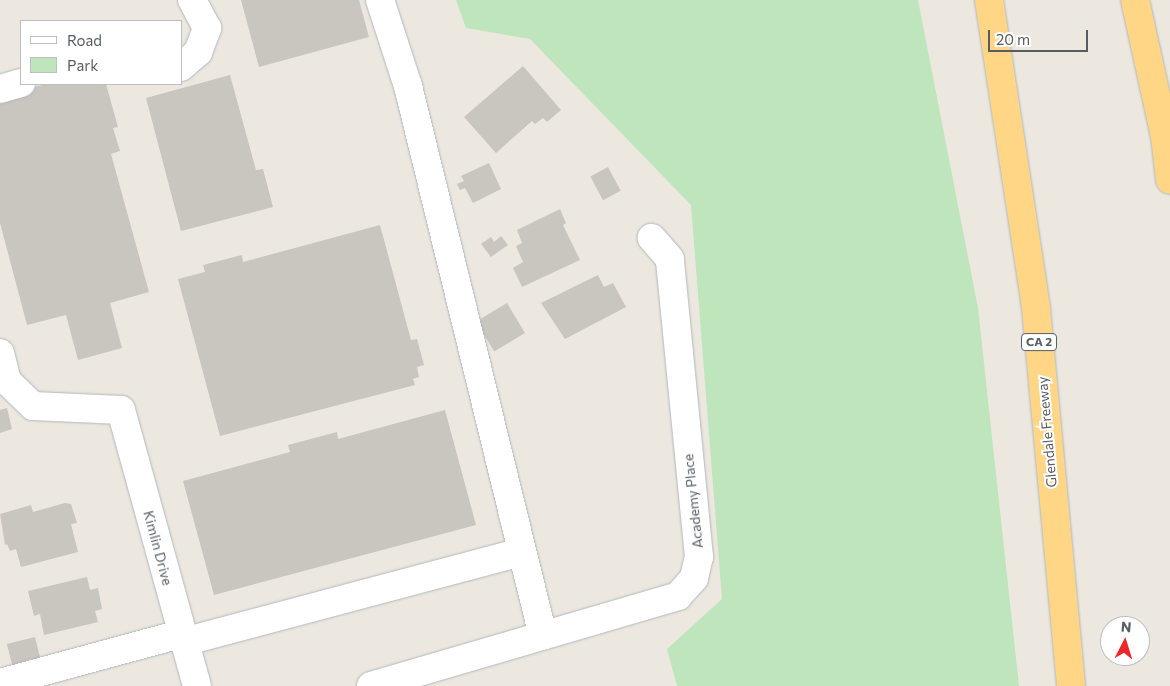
<!DOCTYPE html>
<html>
<head>
<meta charset="utf-8">
<style>
	body { margin:0 }
	#map { position:relative; width:1170px; height:686px; overflow:hidden; background:#ece8e0; font-family:Commissioner,sans-serif }
	div>[style] { position:absolute }
	[style*='--x'] { left:calc(var(--x)*1px); top:calc(var(--y)*1px); width:calc(var(--w)*1px); rotate:calc(var(--a)*1deg) }
	.green>* { inset:0; background:#bee5bb }
	.building>* { inset:0; background:#c9c5bf; transform-origin:0 0 }
	.roads { filter:drop-shadow(0 0 1px #b3b7bb) drop-shadow(0 0 1px #b3b7bb) }
	.minor>* { height:28px; margin:-14px; padding:0 14px; transform-origin:14px; border-radius:14px; background:#fff }
	.highway>* { height:28px; margin:-14px; padding:0 14px; transform-origin:14px; border-radius:14px; background:#fed685 }
	span { translate:-50% -50%; white-space:nowrap; text-align:center; line-height:1.15; -webkit-text-stroke:4px #fff; paint-order:stroke }
	.shield-label span { padding:1px 4px; background:#fff; border:1px solid; border-radius:4px; -webkit-text-stroke-width:0 }
	.shield-label { font-size:12px; color:#595d61; font-weight:700 }
	.street-label { font-size:14px; color:#595d61 }
	.legend { position:absolute; left:20px; top:20px; width:162px; height:65px; box-sizing:border-box; background:#fff; border:1px solid #bdbec0; margin:0; padding:6px 9px; list-style:none; font-size:15px; color:#595d61 }
	.legend li { display:flex; align-items:center; gap:10px; height:25px }
	.legend b { width:25px; border:1px solid #bdbec0 }
	.north { position:absolute; left:1100px; top:616px; width:50px; height:50px; box-sizing:border-box; background:#fff; border:1px solid #bdbec0; border-radius:50%; rotate:5deg; font-size:14px; font-weight:700; line-height:20px; text-align:center; color:#595d61 }
	.north::after { content:''; display:block; margin:auto; width:18px; height:22px; background:#eb2727; clip-path:polygon(50% 0,100% 100%,50% 72%,0 100%) }
	.scale { position:absolute; left:988px; top:30px; width:100px; height:22px; box-sizing:border-box; border:2px solid #595d61; border-top:0; padding-left:6px; font-size:15px; line-height:18px; white-space:nowrap; color:#595d61; -webkit-text-stroke:4px #fff; paint-order:stroke }
</style>
</head>
<body>
<div id="map">
	<div class="green">
		<i style="clip-path:polygon(456px 0,918px 0,978px 308px,1019px 686px,677px 686px,667px 649px,722px 599px,691px 205px,530px 39px,466px 28px)"></i>
	</div>
	<div class="building">
		<i style="clip-path:polygon(241px 0,359px 0,369px 37px,259px 67px)"></i>
		<i style="clip-path:polygon(523px 66px,561px 110px,547px 122px,543px 118px,535px 124px,532px 121px,496px 153px,464px 117px)"></i>
		<i style="clip-path:polygon(230px 75px,256px 170px,263px 169px,273px 207px,181px 231px,146px 98px)"></i>
		<i style="clip-path:polygon(46px 84px,106px 84px,118px 127px,113px 128px,120px 151px,111px 154px,149px 292px,110px 303px,122px 348px,78px 360px,66px 315px,27px 325px,0 223px,0 96px)"></i>
		<i style="clip-path:polygon(489px 163px,501px 189px,473px 203px,465px 188px,460px 190px,457px 184px,464px 181px,461px 176px)"></i>
		<i style="left:608px;top:167px;width:27px;height:20px;rotate:62deg"></i>
		<i style="clip-path:polygon(560px 209px,566px 223px,563px 225px,580px 260px,522px 287px,513px 268px,523px 262px,516px 246px,522px 243px,517px 230px)"></i>
		<i style="clip-path:polygon(380px 225px,411px 340px,417px 339px,424px 365px,417px 367px,419px 377px,413px 379px,415px 385px,220px 436px,178px 279px,205px 272px,203px 265px,242px 255px,243px 262px)"></i>
		<i style="clip-path:polygon(501px 236px,508px 245px,491px 257px,481px 244px,491px 237px,494px 242px)"></i>
		<i style="clip-path:polygon(598px 275px,604px 287px,613px 283px,626px 307px,565px 339px,541px 303px)"></i>
		<i style="left:507px;top:303px;width:35px;height:36px;rotate:59deg"></i>
		<i style="clip-path:polygon(7px 408px,12px 429px,0 433px,0 410px)"></i>
		<i style="clip-path:polygon(445px 410px,476px 525px,214px 595px,183px 481px,290px 452px,288px 445px,337px 432px,338px 439px)"></i>
		<i style="clip-path:polygon(65px 503px,71px 504px,77px 523px,71px 524px,78px 552px,21px 567px,16px 549px,10px 551px,7px 544px,5px 545px,0 514px,31px 505px,33px 512px)"></i>
		<i style="clip-path:polygon(87px 577px,90px 590px,98px 588px,102px 609px,95px 611px,98px 622px,44px 635px,40px 614px,34px 616px,28px 591px)"></i>
		<i style="left:35px;top:637px;width:25px;height:29px;rotate:76deg"></i>
	</div>
	<div class="roads">
		<div class="minor">
			<i style="--x:380;--y:0;--w:90;--a:72"></i>
			<i style="--x:408;--y:86;--w:566;--a:76.21"></i>
			<i style="--x:181;--y:67;--w:23;--a:-41"></i>
			<i style="--x:198;--y:52;--w:26;--a:-69"></i>
			<i style="--x:207;--y:28;--w:32;--a:-118"></i>
			<i style="--x:0;--y:89;--w:22;--a:-16"></i>
			<i style="--x:0;--y:353;--w:29;--a:76"></i>
			<i style="--x:7;--y:381;--w:36;--a:44"></i>
			<i style="--x:33;--y:406;--w:88;--a:2.6"></i>
			<i style="--x:121;--y:410;--w:286;--a:74.6"></i>
			<i style="--x:183;--y:642;--w:350;--a:-14.9"></i>
			<i style="--x:0;--y:683;--w:187;--a:-15.2"></i>
			<i style="--x:371;--y:686;--w:320;--a:-16.3"></i>
			<i style="--x:678;--y:596;--w:24;--a:-48"></i>
			<i style="--x:694;--y:578;--w:22;--a:-77"></i>
			<i style="--x:699;--y:557;--w:299;--a:-95.6"></i>
			<i style="--x:670;--y:259;--w:28;--a:-131"></i>
		</div>
		<div class="highway">
			<i style="--x:989;--y:0;--w:312;--a:81.3"></i>
			<i style="--x:1036;--y:308;--w:380;--a:84.7"></i>
			<i style="--x:1135;--y:0;--w:139;--a:77.6"></i>
			<i style="--x:1165;--y:136;--w:44;--a:83.5"></i>
		</div>
	</div>
	<div class="shield-label">
		<span style="left:1039px;top:342px">CA 2</span>
	</div>
	<div class="street-label">
		<span style="left:1047px;top:432px;rotate:-95deg">Glendale Freeway</span>
		<span style="left:693px;top:501px;rotate:-96deg">Academy Place</span>
		<span style="left:158px;top:548px;rotate:75deg">Kimlin Drive</span>
	</div>
	<ul class="legend">
	<li><b style="height:6px;background:#fff"></b>Road</li>
	<li><b style="height:14px;background:#bee5bb"></b>Park</li>
	</ul>
	<div class="north">N</div>
	<div class="scale">20 m</div>
</div>
</body>
</html>
